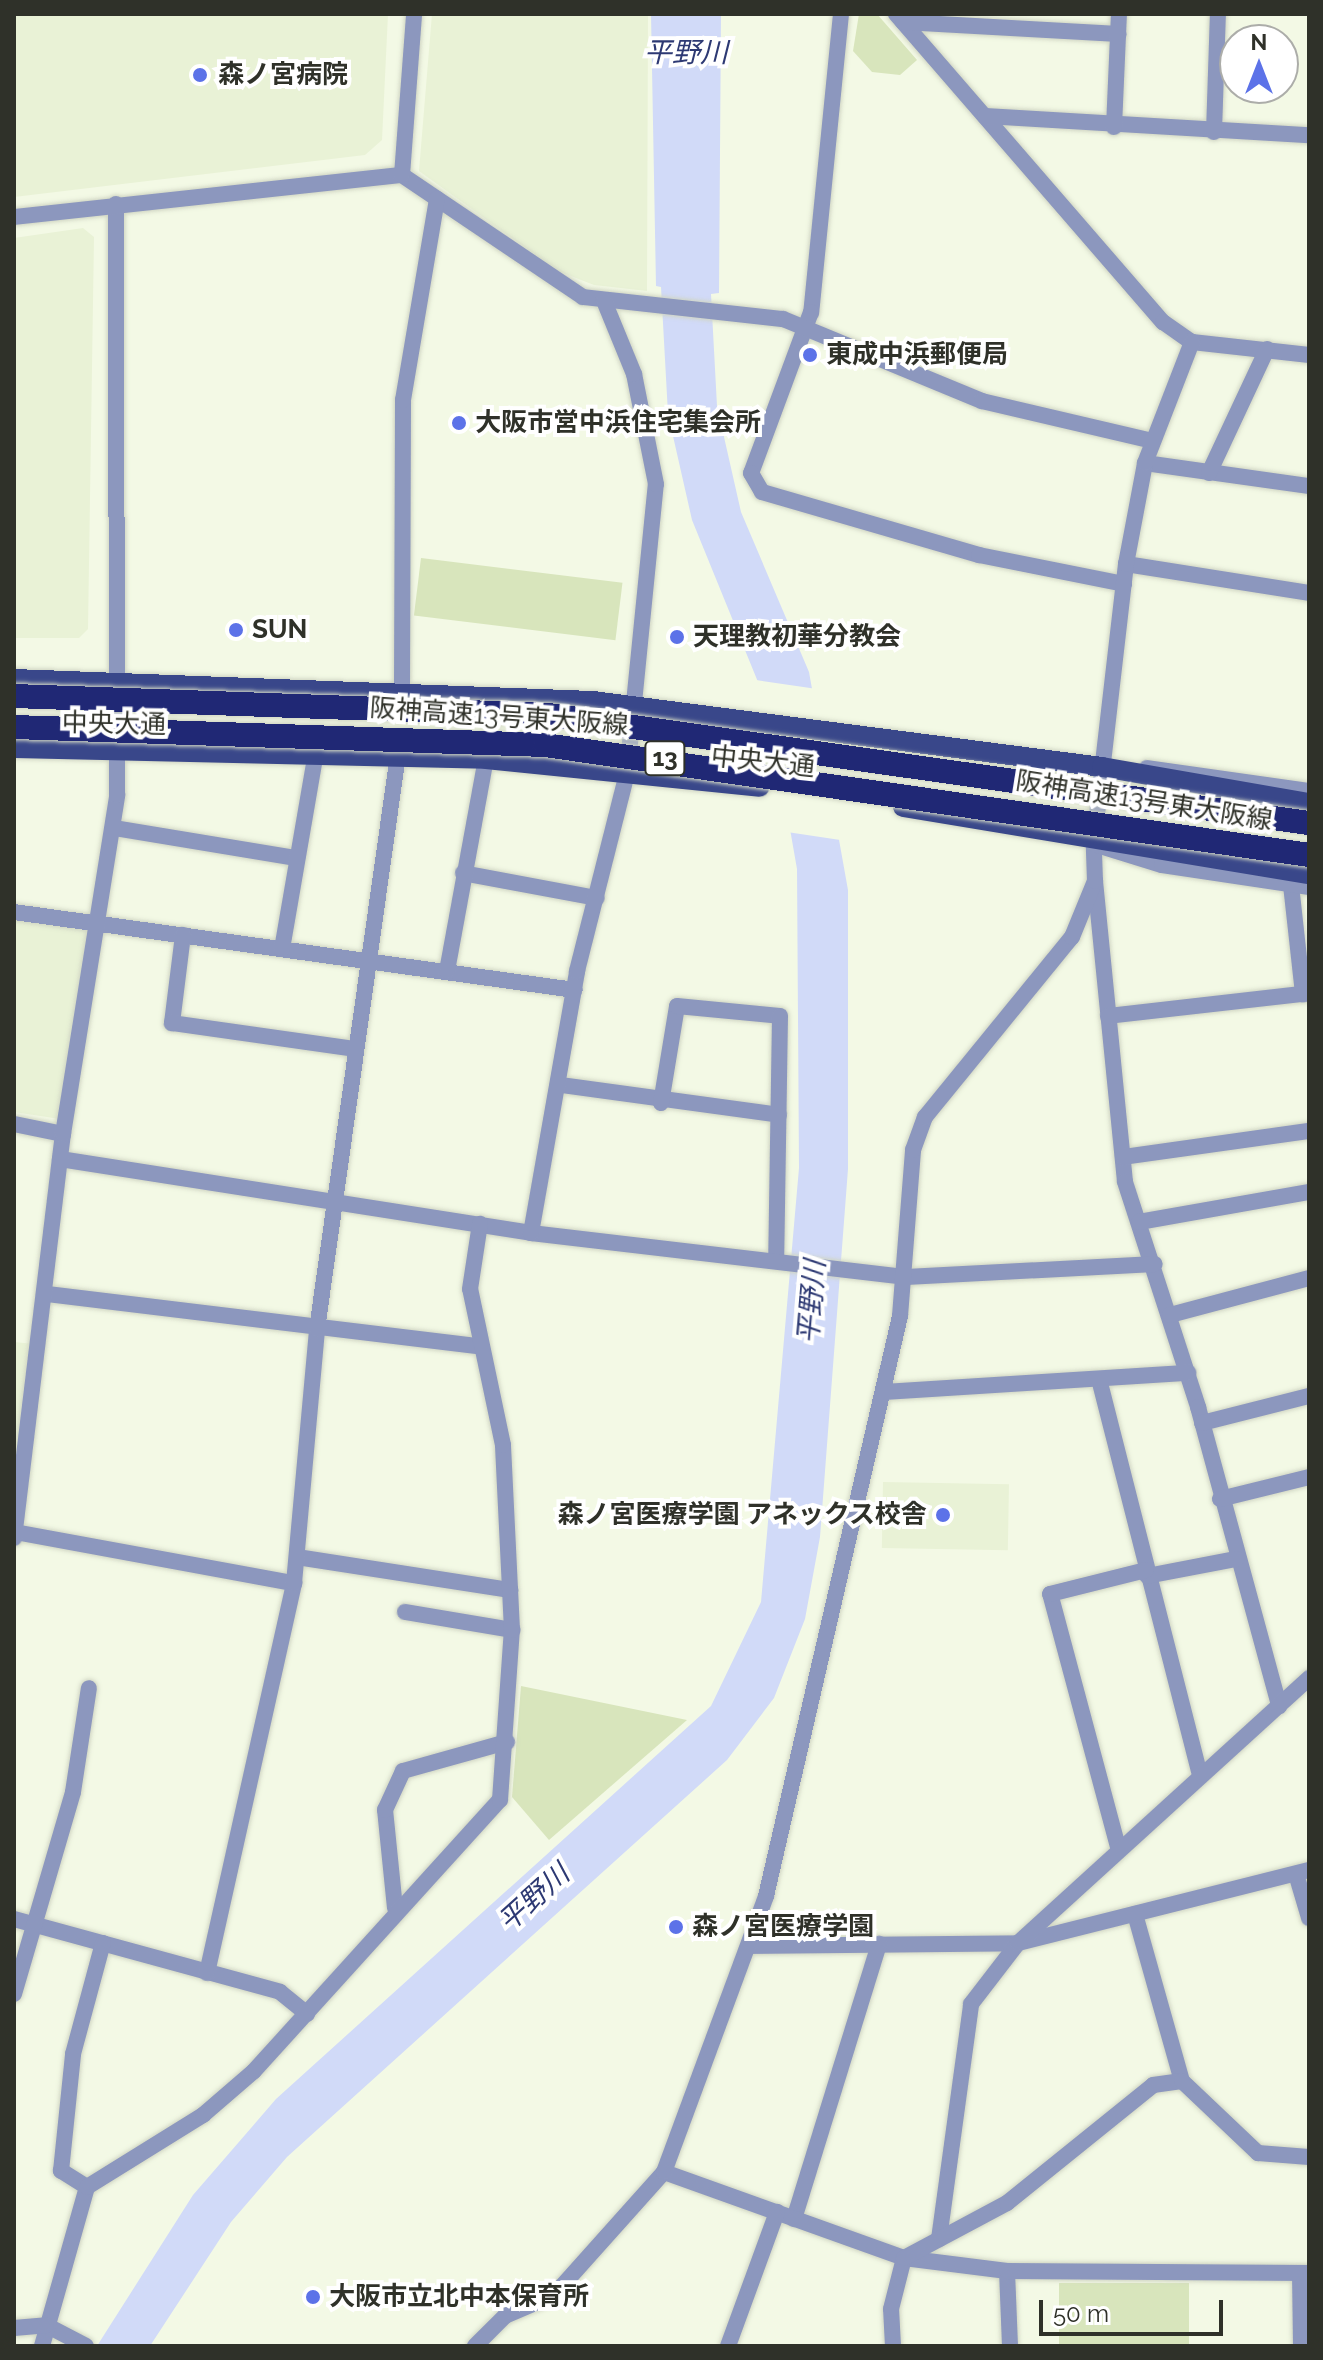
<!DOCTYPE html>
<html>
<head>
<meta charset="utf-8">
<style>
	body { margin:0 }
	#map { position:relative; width:1323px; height:2360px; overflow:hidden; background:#f3f9e5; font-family:Raleway,"Noto Sans JP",sans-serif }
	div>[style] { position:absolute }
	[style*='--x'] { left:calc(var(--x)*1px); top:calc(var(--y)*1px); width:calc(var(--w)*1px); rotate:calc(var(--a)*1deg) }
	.built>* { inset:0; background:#e9f2d6; transform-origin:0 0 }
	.green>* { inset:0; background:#d8e5bc; transform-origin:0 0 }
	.water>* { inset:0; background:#d1daf8 }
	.pier>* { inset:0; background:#f3f9e5 }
	.roads { filter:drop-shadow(0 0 2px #d0d5c3) drop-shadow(0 0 2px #d0d5c3) }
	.minor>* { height:16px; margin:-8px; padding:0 8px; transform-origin:8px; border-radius:8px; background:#8c97be }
	.tertiary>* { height:16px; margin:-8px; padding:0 8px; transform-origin:8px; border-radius:8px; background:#8c97be }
	.primary>* { height:20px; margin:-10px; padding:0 10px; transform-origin:10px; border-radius:10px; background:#39478a }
	.bridges { filter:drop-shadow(0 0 2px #d0d5c3) drop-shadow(0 0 2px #d0d5c3) }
	.motorway-bridge>* { height:24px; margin:-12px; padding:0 12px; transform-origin:12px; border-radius:12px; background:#202875 }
	.dots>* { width:22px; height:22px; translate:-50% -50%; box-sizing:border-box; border:4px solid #fff; border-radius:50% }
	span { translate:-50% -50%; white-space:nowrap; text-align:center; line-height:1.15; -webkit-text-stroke:8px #fff; paint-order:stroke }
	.shield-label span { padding:2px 6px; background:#fff; border:2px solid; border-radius:6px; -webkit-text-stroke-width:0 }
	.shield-label { font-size:24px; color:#2f3129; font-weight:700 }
	.poi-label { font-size:26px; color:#2f3129; font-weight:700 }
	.left { translate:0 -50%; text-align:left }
	.right { translate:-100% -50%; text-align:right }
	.street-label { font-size:26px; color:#2f3129 }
	.water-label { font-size:28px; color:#2d3973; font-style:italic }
	.frame { position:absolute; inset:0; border:16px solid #2f3129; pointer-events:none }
	.north { position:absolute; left:1219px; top:24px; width:80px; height:80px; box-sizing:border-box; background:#fff; border:2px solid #acada9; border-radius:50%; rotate:0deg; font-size:22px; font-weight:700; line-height:32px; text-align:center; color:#2f3129 }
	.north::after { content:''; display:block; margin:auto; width:28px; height:36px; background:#5c72e8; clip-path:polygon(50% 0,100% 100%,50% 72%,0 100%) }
	.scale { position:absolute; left:1039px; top:2300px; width:184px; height:36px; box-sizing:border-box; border:4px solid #2f3129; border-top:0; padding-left:10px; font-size:24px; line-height:28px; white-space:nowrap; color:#2f3129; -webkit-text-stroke:6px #fff; paint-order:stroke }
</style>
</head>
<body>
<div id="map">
	<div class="built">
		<i style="clip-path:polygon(14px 14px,388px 14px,382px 140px,365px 155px,14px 197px)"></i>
		<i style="clip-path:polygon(432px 14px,648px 14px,647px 291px,594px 285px,558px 271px,419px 171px)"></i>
		<i style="clip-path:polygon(83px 228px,94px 237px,88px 629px,79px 638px,14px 638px,14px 238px)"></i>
		<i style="clip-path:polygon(14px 918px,91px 931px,60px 1119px,14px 1112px)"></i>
		<i style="clip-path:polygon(14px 1342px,34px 1344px,14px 1464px)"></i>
		<i style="left:883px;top:1482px;width:126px;height:66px;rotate:1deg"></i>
	</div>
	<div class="green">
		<i style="clip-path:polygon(859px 14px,877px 14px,917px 60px,900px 75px,872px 72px,853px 51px)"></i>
		<i style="left:421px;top:558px;width:203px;height:58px;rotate:7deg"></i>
		<i style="clip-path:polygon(521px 1686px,687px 1720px,549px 1840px,512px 1797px)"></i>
		<i style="left:1059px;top:2283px;width:130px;height:63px"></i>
	</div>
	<div class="water">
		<i style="clip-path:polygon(651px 14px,721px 14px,719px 293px,711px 294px,717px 406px,741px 512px,809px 672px,848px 890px,848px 1169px,820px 1537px,805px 1619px,774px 1698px,727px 1760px,287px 2157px,231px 2222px,150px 2346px,97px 2346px,193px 2195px,276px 2099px,711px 1706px,761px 1602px,799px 1168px,797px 869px,769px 709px,692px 520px,668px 414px,661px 287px,656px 286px)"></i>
	</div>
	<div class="pier">
		<i style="clip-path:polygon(756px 680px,817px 689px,847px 841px,787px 832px)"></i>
	</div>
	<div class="roads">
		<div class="minor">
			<i style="--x:841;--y:14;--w:300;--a:95.7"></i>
			<i style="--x:811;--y:312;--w:172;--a:110.4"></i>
			<i style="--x:751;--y:473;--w:22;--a:60"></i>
			<i style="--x:762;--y:492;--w:226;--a:16.2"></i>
			<i style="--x:979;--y:555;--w:148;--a:11.3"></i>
			<i style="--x:896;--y:14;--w:408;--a:49.1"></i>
			<i style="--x:1163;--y:322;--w:35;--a:35"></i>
			<i style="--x:1192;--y:342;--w:118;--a:6.3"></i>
			<i style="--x:903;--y:22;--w:216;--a:3.2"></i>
			<i style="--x:985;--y:116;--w:325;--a:3.4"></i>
			<i style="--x:1114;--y:127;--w:113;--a:-87.5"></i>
			<i style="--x:1214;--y:132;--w:118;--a:-88.1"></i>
			<i style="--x:402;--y:175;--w:218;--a:34"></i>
			<i style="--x:583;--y:297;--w:201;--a:6.3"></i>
			<i style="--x:783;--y:319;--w:215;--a:22.4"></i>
			<i style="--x:982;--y:401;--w:175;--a:13.2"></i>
			<i style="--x:1145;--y:463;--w:166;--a:8"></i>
			<i style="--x:1209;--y:473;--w:137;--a:-64.9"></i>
			<i style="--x:1126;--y:564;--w:185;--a:9"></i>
			<i style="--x:402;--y:689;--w:289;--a:-89.8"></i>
			<i style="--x:403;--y:400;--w:204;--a:-80.4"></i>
			<i style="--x:114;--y:828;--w:183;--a:9.4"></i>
			<i style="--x:1095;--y:832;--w:270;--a:-83.4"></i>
			<i style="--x:1126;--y:564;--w:103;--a:-79.3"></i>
			<i style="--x:1145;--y:463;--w:130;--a:-68.8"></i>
			<i style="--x:463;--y:873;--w:136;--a:10.6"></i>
			<i style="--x:1095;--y:881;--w:302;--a:84.3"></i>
			<i style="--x:1125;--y:1182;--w:237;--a:72"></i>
			<i style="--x:1198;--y:1407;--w:310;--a:74.8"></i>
			<i style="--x:1291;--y:885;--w:110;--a:83.7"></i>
			<i style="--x:14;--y:912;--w:566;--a:7.92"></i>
			<i style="--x:183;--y:935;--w:89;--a:97.1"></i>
			<i style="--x:172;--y:1023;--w:185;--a:8.1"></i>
			<i style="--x:282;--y:949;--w:199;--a:-80.2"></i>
			<i style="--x:447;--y:971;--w:216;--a:-79.6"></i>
			<i style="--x:1108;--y:1016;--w:202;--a:-6.5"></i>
			<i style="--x:561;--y:1085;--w:220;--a:7.8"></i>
			<i style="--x:661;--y:1103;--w:98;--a:-80.6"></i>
			<i style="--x:677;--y:1006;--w:103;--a:5.5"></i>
			<i style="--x:780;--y:1016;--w:244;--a:90.9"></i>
			<i style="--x:14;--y:1124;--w:50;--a:11.5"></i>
			<i style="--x:1123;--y:1157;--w:188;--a:-8"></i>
			<i style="--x:60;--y:1159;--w:477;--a:8.9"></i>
			<i style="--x:531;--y:1233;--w:378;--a:6.7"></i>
			<i style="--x:906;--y:1277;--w:249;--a:-3"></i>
			<i style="--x:1139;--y:1222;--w:173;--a:-10"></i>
			<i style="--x:531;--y:1233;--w:266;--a:-80"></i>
			<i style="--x:577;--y:971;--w:204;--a:-75.8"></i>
			<i style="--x:627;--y:773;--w:290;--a:-84.3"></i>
			<i style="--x:656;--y:484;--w:112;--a:-101.3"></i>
			<i style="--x:634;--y:374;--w:79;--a:-112.3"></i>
			<i style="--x:47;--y:1294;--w:435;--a:6.9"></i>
			<i style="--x:1170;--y:1315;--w:144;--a:-14.9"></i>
			<i style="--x:1100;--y:1383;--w:401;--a:75.7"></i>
			<i style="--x:884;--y:1392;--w:305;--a:-3.6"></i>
			<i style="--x:1202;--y:1423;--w:110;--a:-14.2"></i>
			<i style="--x:1220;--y:1499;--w:92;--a:-13.9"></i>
			<i style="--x:15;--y:1532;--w:284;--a:10.4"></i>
			<i style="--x:14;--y:1538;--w:407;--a:-83.1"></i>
			<i style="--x:63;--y:1134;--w:343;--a:-80.9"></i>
			<i style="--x:117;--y:795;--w:591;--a:-90.1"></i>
			<i style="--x:297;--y:1557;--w:216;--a:8.8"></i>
			<i style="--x:1147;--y:1576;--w:91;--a:-10.8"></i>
			<i style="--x:405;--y:1612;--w:109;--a:9.5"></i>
			<i style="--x:1118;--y:1847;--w:262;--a:-105"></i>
			<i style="--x:1050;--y:1594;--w:99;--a:-14"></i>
			<i style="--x:1296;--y:1874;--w:46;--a:73.5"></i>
			<i style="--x:395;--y:1908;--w:99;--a:-95.8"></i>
			<i style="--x:385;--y:1810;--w:43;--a:-65.2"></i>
			<i style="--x:403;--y:1771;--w:108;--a:-15.6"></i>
			<i style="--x:1135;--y:1914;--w:173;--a:74.3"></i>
			<i style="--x:14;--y:1919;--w:276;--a:15.3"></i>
			<i style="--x:280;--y:1992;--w:35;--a:39"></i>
			<i style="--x:752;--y:1946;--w:266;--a:-0.6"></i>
			<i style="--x:1018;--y:1943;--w:300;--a:-14.1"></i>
			<i style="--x:207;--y:1973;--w:400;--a:-77.4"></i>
			<i style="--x:294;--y:1583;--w:255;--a:-84.8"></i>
			<i style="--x:317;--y:1329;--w:580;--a:-81.97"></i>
			<i style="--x:14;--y:1994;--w:210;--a:-73.7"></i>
			<i style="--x:73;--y:1792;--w:105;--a:-81.3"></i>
			<i style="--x:87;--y:2187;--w:31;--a:-148"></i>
			<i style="--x:61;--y:2171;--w:118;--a:-84.1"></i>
			<i style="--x:73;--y:2054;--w:115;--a:-74.9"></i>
			<i style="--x:794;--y:2219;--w:288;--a:-72.8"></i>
			<i style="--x:939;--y:2239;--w:237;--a:-82.2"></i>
			<i style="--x:971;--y:2004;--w:77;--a:-52.4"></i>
			<i style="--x:1018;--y:1943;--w:394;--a:-42.3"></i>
			<i style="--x:1007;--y:2271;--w:75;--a:87.7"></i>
			<i style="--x:1300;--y:2273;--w:73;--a:89.2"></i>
			<i style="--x:46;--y:2325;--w:45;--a:27.7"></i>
			<i style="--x:42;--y:2346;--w:165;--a:-74.2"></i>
			<i style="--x:87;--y:2187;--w:137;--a:-31.8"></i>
			<i style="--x:203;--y:2115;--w:67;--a:-40.8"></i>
			<i style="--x:254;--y:2071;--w:366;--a:-47.8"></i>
			<i style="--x:500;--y:1800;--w:170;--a:-86"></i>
			<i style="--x:512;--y:1630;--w:185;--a:-92.8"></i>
			<i style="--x:503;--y:1445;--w:159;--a:-101.9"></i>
			<i style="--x:470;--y:1289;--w:66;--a:-81.3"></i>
			<i style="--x:475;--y:2346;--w:42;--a:-45"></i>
			<i style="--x:505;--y:2316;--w:53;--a:-23.2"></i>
			<i style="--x:554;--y:2295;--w:165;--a:-48.2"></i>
			<i style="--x:664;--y:2172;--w:255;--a:19.7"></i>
			<i style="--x:904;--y:2258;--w:104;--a:7.2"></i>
			<i style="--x:1007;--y:2271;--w:302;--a:0.4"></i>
			<i style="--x:728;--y:2346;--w:143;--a:-69.9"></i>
			<i style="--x:893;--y:2346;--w:37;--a:-93"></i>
			<i style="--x:891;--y:2309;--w:53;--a:-75.7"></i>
			<i style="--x:904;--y:2258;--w:117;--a:-28.1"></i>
			<i style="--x:1007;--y:2203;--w:188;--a:-38.9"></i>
			<i style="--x:1153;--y:2085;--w:29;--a:-8"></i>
			<i style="--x:1182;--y:2081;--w:105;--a:43.5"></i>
			<i style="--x:1258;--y:2153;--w:51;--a:4.5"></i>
		</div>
		<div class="tertiary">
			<i style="--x:14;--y:217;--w:390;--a:-6.2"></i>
			<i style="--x:402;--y:175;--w:161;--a:-85.7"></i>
			<i style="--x:1147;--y:768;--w:164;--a:8.1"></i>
			<i style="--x:664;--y:2172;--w:294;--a:-69.7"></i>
			<i style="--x:766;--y:1896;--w:595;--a:-76.99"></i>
			<i style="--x:900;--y:1316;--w:167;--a:-85.5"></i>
			<i style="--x:913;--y:1150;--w:35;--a:-70"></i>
			<i style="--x:925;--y:1117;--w:232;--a:-50.8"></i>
			<i style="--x:1072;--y:937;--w:61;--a:-67.7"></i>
			<i style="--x:1095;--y:881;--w:37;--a:-92"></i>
			<i style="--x:1094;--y:844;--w:71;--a:17.2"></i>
			<i style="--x:1162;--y:865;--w:149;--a:8.5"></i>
			<i style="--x:14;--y:2328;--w:32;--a:-5"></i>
		</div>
		<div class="primary">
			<i style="--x:14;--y:679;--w:579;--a:2.18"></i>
			<i style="--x:593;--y:701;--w:513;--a:7.39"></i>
			<i style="--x:1102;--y:767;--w:210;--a:9.9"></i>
			<i style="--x:14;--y:748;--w:472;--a:1.3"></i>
			<i style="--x:486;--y:759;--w:275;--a:5.8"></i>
			<i style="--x:903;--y:807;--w:411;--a:9.4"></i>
		</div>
	</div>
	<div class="bridges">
		<div class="motorway-bridge">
			<i style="--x:14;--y:696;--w:535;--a:2.03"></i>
			<i style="--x:549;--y:715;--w:768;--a:8.09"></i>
			<i style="--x:14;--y:727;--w:531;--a:1.94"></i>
			<i style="--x:545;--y:745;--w:772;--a:8.19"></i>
		</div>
	</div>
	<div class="dots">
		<i style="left:200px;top:75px;background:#5c72e8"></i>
		<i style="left:810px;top:355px;background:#5c72e8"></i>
		<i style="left:459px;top:423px;background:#5c72e8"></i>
		<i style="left:236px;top:630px;background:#5c72e8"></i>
		<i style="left:677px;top:637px;background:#5c72e8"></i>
		<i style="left:943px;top:1515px;background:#5c72e8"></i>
		<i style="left:676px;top:1927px;background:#5c72e8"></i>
		<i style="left:313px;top:2297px;background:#5c72e8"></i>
	</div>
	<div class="shield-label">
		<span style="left:665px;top:758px">13</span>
	</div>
	<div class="poi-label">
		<span class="left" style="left:218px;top:75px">森ノ宮病院</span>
		<span class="left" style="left:826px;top:355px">東成中浜郵便局</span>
		<span class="left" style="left:475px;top:423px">大阪市営中浜住宅集会所</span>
		<span class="left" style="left:252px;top:630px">SUN</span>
		<span class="left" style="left:693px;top:637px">天理教初華分教会</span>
		<span class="right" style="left:927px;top:1515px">森ノ宮医療学園 アネックス校舎</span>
		<span class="left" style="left:692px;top:1927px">森ノ宮医療学園</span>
		<span class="left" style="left:329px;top:2297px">大阪市立北中本保育所</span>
	</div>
	<div class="street-label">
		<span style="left:499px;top:717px;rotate:4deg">阪神高速13号東大阪線</span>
		<span style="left:114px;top:724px;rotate:1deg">中央大通</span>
		<span style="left:763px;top:762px;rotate:6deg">中央大通</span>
		<span style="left:1144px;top:801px;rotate:9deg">阪神高速13号東大阪線</span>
	</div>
	<div class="water-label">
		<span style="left:686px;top:53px">平野川</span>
		<span style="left:812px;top:1302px;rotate:-85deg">平野川</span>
		<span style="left:534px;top:1898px;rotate:-42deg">平野川</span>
	</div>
	<div class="frame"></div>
	<div class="north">N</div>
	<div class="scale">50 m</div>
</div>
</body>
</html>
